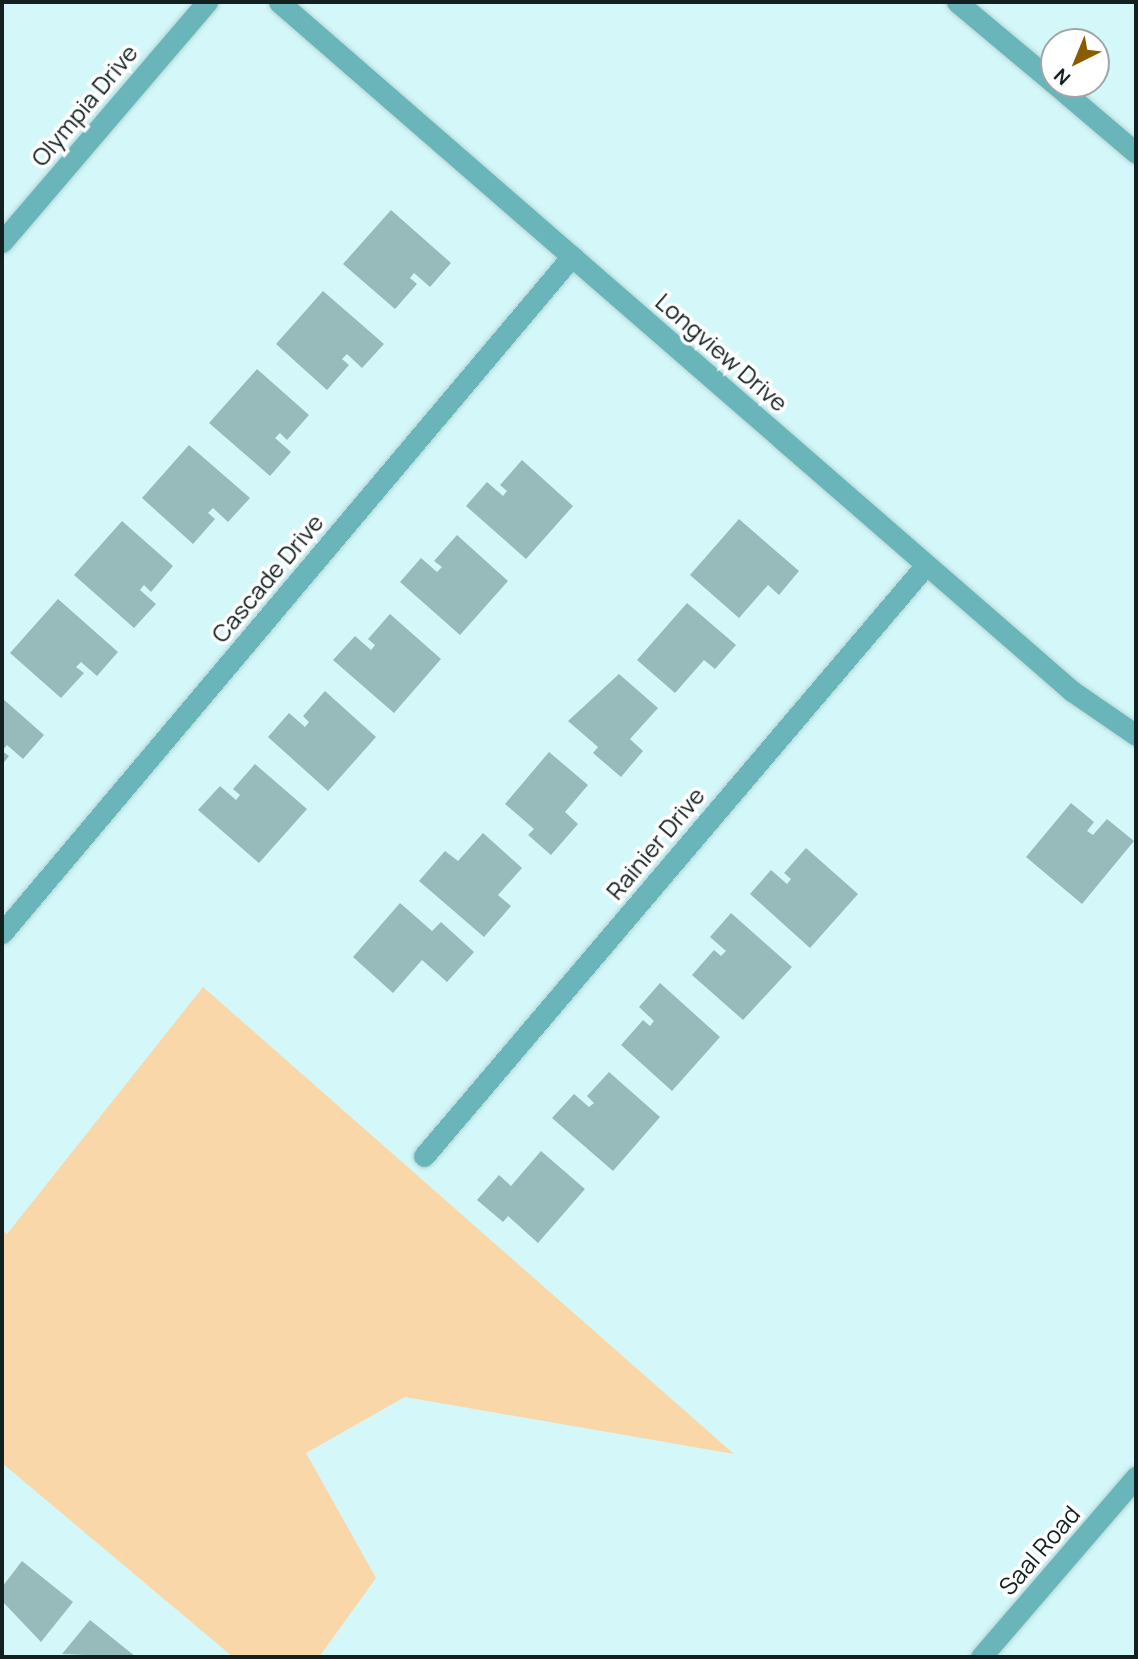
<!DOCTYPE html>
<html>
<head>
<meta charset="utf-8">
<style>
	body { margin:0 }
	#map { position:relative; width:1138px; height:1659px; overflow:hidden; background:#d4f8f9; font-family:Manrope,sans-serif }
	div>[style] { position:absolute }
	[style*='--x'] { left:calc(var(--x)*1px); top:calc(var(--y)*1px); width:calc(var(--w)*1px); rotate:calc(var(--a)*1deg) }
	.green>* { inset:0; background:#f9d7a8 }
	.building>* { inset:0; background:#97babb }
	.roads { filter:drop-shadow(0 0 2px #b5d5d6) drop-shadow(0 0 2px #b5d5d6) }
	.minor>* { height:21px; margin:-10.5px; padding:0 10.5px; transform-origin:10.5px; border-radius:10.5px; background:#69b5b9 }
	.tertiary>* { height:21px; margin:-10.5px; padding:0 10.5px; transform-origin:10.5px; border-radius:10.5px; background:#69b5b9 }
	span { translate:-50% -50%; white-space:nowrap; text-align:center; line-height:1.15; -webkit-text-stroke:7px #fff; paint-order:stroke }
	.street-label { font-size:24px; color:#122020 }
	.frame { position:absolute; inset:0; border:4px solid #122020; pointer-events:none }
	.north { position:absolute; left:1040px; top:28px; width:70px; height:70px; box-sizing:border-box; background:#fff; border:2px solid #a0a6a6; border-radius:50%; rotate:223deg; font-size:19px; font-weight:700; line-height:28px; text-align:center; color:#122020 }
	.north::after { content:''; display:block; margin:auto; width:24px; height:32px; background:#8a5c00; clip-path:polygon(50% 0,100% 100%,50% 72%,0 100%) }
</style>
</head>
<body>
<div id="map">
	<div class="green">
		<i style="clip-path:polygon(203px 987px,734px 1454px,405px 1397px,306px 1453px,376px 1578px,319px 1657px,233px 1657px,2px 1463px,2px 1230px,7px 1234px)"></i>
	</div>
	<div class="building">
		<i style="clip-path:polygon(391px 210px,451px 263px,430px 287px,414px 273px,410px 278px,417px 284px,395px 309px,343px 264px)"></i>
		<i style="clip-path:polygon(323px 291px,384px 344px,362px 368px,347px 354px,342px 359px,349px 365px,327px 390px,276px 344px)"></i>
		<i style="clip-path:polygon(257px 369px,309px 415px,287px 440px,280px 433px,275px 438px,291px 452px,270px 476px,209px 423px)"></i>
		<i style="clip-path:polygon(189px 445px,250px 498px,228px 522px,213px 508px,208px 513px,215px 519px,193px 544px,142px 498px)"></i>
		<i style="clip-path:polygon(522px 460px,573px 506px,526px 559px,466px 506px,487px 482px,503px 496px,507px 491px,500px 485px)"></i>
		<i style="clip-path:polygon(739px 519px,799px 571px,779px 595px,768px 585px,739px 618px,690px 575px)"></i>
		<i style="clip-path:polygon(122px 521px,173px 566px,151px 592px,144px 585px,140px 590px,156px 604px,134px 628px,74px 575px)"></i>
		<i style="clip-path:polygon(457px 535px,508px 581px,460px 635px,400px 582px,421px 558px,437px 572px,442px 567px,434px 561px)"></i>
		<i style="clip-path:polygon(58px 599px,118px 652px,97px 676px,81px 662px,76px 667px,84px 673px,61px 698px,10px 653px)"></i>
		<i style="clip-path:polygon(687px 603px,736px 645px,715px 669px,704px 660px,675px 693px,637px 660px)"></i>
		<i style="clip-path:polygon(390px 614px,441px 659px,394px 713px,333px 660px,355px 636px,371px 650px,375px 645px,368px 639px)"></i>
		<i style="clip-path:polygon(619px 674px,658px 708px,630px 739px,643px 751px,621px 777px,593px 753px,598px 747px,568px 721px)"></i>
		<i style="clip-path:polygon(325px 691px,376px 737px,328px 791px,268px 737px,289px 713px,305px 727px,309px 722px,303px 716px)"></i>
		<i style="clip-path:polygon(2px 698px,44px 735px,23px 759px,7px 745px,2px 751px,9px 756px,2px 765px)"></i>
		<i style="clip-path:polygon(549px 752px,588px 785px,565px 812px,578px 824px,551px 855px,528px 835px,534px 829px,505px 804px)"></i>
		<i style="clip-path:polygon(255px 764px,307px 809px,259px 863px,198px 810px,220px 786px,236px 800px,240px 795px,233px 789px)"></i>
		<i style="clip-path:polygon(1071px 803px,1094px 822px,1087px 831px,1093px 835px,1107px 819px,1134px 841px,1082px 904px,1026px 857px)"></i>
		<i style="clip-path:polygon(483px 833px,522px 868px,498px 895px,511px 906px,484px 937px,419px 881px,445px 851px,458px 861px)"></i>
		<i style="clip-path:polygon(806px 848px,858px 894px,810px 948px,750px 894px,771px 870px,787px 884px,791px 879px,784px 873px)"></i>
		<i style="clip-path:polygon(400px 903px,432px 931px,441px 922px,474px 952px,447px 982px,422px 960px,393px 993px,353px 957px)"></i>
		<i style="clip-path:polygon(731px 913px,792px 967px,743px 1020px,692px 975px,714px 950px,721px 956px,726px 951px,710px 937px)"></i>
		<i style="clip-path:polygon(660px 983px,720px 1037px,672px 1091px,621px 1045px,643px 1020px,650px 1026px,654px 1021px,639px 1007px)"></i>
		<i style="clip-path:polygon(609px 1072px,660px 1117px,613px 1171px,552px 1118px,574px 1094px,589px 1107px,594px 1103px,587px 1096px)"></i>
		<i style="clip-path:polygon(541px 1151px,585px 1189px,538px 1243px,508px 1216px,503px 1222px,477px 1200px,499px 1175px,511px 1186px)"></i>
		<i style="clip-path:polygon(22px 1561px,73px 1602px,41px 1642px,2px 1601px,2px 1587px)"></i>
		<i style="clip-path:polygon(90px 1620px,136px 1657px,62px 1654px)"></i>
	</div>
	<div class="roads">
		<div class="minor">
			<i style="--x:279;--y:2;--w:1051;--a:40.99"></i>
			<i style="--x:1072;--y:691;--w:78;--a:34.5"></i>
			<i style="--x:957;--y:2;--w:126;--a:39.9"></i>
			<i style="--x:1055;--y:84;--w:106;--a:40.4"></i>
			<i style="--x:2;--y:242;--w:316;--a:-49.5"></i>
			<i style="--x:2;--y:933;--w:885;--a:-49.9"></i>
			<i style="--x:424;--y:1156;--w:775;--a:-49.66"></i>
		</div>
		<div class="tertiary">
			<i style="--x:981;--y:1657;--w:238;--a:-49.3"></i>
		</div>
	</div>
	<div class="street-label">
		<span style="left:84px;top:105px;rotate:-50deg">Olympia Drive</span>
		<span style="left:722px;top:352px;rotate:41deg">Longview Drive</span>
		<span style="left:267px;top:578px;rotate:-50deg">Cascade Drive</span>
		<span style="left:655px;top:843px;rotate:-50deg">Rainier Drive</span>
		<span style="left:1039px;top:1550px;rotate:-49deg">Saal Road</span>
	</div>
	<div class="frame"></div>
	<div class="north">N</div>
</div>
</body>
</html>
